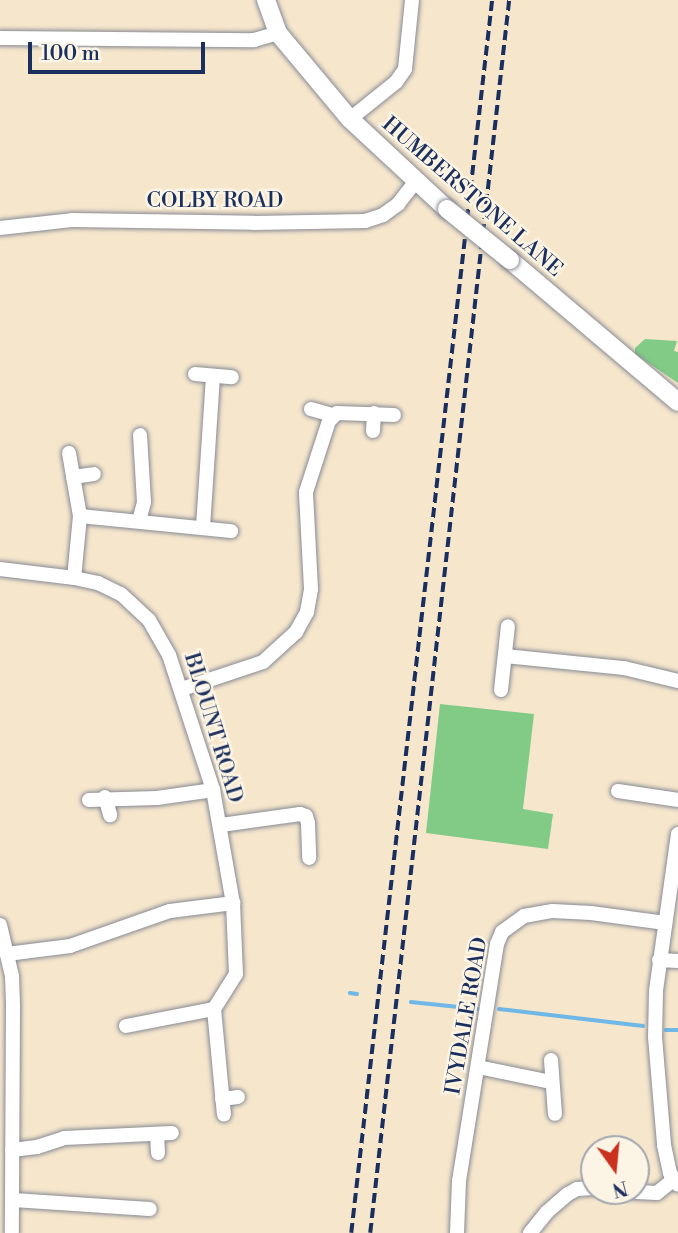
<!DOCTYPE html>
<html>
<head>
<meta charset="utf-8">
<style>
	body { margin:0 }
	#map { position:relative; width:678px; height:1233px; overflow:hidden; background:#f5e6cc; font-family:"Libre Bodoni",serif }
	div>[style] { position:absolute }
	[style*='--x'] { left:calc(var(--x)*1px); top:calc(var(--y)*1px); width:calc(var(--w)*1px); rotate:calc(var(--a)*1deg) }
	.green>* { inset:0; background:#81cb87 }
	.stream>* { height:3.5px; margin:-1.75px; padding:0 1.75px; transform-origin:1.75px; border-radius:1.75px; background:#6eb7e6 }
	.roads { filter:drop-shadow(0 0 2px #888a95) drop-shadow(0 0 2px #888a95) }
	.minor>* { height:14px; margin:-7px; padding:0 7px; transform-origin:7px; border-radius:7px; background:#fff }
	.tertiary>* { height:18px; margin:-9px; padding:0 9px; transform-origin:9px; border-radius:9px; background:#fff }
	.rail>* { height:3.5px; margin-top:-1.75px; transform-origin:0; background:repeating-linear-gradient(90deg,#1b2f5e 0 10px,transparent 0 15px) }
	.bridges { filter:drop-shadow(0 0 2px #888a95) drop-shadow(0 0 2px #888a95) }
	.tertiary-bridge>* { height:18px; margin:-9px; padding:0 9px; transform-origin:9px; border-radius:9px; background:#fff }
	span { translate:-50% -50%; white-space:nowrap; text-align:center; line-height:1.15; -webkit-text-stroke:5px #fcf5e5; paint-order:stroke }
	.street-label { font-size:21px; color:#1b2f5e }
	.north { position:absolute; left:580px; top:1135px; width:70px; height:70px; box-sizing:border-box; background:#fcf5e5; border:2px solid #a2a6af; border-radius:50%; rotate:165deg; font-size:19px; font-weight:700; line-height:28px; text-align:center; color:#1b2f5e }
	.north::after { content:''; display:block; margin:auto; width:24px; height:32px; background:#c8321e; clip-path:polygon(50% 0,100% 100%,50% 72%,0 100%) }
	.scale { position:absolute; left:28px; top:42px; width:177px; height:32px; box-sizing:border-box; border:4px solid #1b2f5e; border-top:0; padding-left:9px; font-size:21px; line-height:24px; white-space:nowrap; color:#1b2f5e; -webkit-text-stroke:5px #fcf5e5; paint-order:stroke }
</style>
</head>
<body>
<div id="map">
	<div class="green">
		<i style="clip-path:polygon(645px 339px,677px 341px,674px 351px,678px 352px,678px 383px,635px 354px,635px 348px)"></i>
		<i style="clip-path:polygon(440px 704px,534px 714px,523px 809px,553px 814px,548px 849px,426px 833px)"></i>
	</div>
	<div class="stream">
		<i style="--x:350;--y:993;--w:7;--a:8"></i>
		<i style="--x:411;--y:1002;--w:67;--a:6"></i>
		<i style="--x:499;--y:1009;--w:145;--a:6.7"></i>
		<i style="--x:666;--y:1030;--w:12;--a:0"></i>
	</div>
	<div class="roads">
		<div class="minor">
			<i style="--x:0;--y:38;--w:254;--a:0.5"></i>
			<i style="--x:254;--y:40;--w:25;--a:-16"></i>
			<i style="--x:350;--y:119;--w:59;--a:-38.8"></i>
			<i style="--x:396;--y:82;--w:16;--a:-55"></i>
			<i style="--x:405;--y:69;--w:69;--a:-84.2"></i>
			<i style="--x:0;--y:228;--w:72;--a:-6.3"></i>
			<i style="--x:72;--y:220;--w:182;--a:0.9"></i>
			<i style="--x:254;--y:223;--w:111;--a:-1"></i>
			<i style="--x:365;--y:221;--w:19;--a:-18"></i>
			<i style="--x:383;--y:215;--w:19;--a:-36"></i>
			<i style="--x:398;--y:204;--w:28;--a:-52"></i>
			<i style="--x:195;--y:374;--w:37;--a:5"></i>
			<i style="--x:311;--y:409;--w:22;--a:16"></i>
			<i style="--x:373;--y:431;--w:18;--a:-87"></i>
			<i style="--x:69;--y:453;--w:64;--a:80.1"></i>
			<i style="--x:80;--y:516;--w:62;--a:95.5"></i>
			<i style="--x:73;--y:477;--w:21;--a:-8"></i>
			<i style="--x:80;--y:516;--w:152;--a:5.7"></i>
			<i style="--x:139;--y:521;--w:20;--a:-75"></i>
			<i style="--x:144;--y:502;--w:67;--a:-93.4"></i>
			<i style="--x:203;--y:527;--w:151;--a:-86.2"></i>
			<i style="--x:0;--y:569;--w:75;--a:6.9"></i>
			<i style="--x:74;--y:578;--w:25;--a:12"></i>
			<i style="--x:98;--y:583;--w:25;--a:26"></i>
			<i style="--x:121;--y:594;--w:38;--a:43"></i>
			<i style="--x:149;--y:620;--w:40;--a:60.3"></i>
			<i style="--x:169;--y:655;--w:142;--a:71.9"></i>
			<i style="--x:213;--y:790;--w:115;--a:80"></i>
			<i style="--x:233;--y:903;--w:71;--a:87.6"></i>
			<i style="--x:236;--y:974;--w:41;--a:122.2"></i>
			<i style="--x:214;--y:1009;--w:106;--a:84.6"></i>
			<i style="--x:505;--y:656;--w:120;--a:5.8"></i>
			<i style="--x:624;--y:668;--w:56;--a:13.5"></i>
			<i style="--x:182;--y:689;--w:85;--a:-18.4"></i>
			<i style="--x:263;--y:662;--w:45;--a:-42.3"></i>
			<i style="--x:296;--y:632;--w:23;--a:-61"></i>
			<i style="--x:307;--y:612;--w:23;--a:-80"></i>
			<i style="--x:311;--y:589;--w:97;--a:-93"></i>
			<i style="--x:306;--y:492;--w:75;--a:-72.1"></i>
			<i style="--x:329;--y:421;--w:11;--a:-45"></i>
			<i style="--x:337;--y:413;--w:57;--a:2"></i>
			<i style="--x:501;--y:690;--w:64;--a:-83.8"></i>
			<i style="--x:618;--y:791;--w:61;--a:8.5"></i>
			<i style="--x:105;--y:797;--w:19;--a:74"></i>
			<i style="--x:89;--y:800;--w:68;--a:-1.7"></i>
			<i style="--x:157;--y:798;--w:57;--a:-8.1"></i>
			<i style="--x:221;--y:825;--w:80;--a:-7.9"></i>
			<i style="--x:300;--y:814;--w:6;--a:18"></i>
			<i style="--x:306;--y:816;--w:7;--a:74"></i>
			<i style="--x:308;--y:823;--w:35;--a:88"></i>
			<i style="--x:678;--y:834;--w:159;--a:98"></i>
			<i style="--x:656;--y:991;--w:46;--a:91.2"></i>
			<i style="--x:655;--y:1037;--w:108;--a:85.2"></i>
			<i style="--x:664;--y:1145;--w:29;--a:78"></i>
			<i style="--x:670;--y:1173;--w:14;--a:56"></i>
			<i style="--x:0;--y:925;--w:52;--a:76.8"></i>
			<i style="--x:12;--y:976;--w:30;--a:88"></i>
			<i style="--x:13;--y:1006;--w:227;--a:90.3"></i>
			<i style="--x:7;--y:954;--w:64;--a:-7.2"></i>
			<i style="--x:70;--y:946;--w:106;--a:-19.3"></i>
			<i style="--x:170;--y:911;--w:64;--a:-7.2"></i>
			<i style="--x:659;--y:960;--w:19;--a:3"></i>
			<i style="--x:126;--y:1026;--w:90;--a:-10.9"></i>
			<i style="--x:551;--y:1060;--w:54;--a:85.8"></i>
			<i style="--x:478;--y:1067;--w:75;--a:11.6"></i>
			<i style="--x:222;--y:1099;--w:16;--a:-7"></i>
			<i style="--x:157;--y:1134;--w:19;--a:87"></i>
			<i style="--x:12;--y:1150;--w:25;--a:-7"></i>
			<i style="--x:37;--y:1147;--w:28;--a:-18"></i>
			<i style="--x:64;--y:1138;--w:108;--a:-2.7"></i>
			<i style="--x:616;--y:1191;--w:41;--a:2.8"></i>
			<i style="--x:657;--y:1193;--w:21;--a:-39"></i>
			<i style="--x:13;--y:1200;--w:137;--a:3.8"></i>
			<i style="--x:457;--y:1233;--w:52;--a:-87.8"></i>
			<i style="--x:459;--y:1181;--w:240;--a:-80.9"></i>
			<i style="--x:497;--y:944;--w:13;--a:-67"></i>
			<i style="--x:502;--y:932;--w:27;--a:-36"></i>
			<i style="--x:524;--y:916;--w:29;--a:-10"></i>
			<i style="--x:553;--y:911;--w:38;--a:3"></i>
			<i style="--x:591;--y:913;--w:75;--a:7.7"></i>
			<i style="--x:530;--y:1233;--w:27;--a:-51"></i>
			<i style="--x:547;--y:1212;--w:28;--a:-41"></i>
			<i style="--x:568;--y:1194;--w:10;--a:-29"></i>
			<i style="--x:577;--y:1189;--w:17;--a:-3"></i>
		</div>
		<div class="tertiary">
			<i style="--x:266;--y:0;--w:35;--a:70"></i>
			<i style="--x:278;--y:33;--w:112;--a:50.1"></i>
			<i style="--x:350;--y:119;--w:132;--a:42.9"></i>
			<i style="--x:510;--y:260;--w:220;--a:40.2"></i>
		</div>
	</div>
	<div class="rail">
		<i style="--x:351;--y:1233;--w:1241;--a:-83.48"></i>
		<i style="--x:370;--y:1233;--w:1241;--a:-83.57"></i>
	</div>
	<div class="bridges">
		<div class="tertiary-bridge">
			<i style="--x:447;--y:209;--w:81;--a:39"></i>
		</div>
	</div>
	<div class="street-label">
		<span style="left:472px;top:197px;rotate:41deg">HUMBERSTONE LANE</span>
		<span style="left:215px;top:201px">COLBY ROAD</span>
		<span style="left:213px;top:728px;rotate:73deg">BLOUNT ROAD</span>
		<span style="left:467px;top:1016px;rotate:-80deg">IVYDALE ROAD</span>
	</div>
	<div class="north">N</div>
	<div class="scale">100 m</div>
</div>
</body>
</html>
